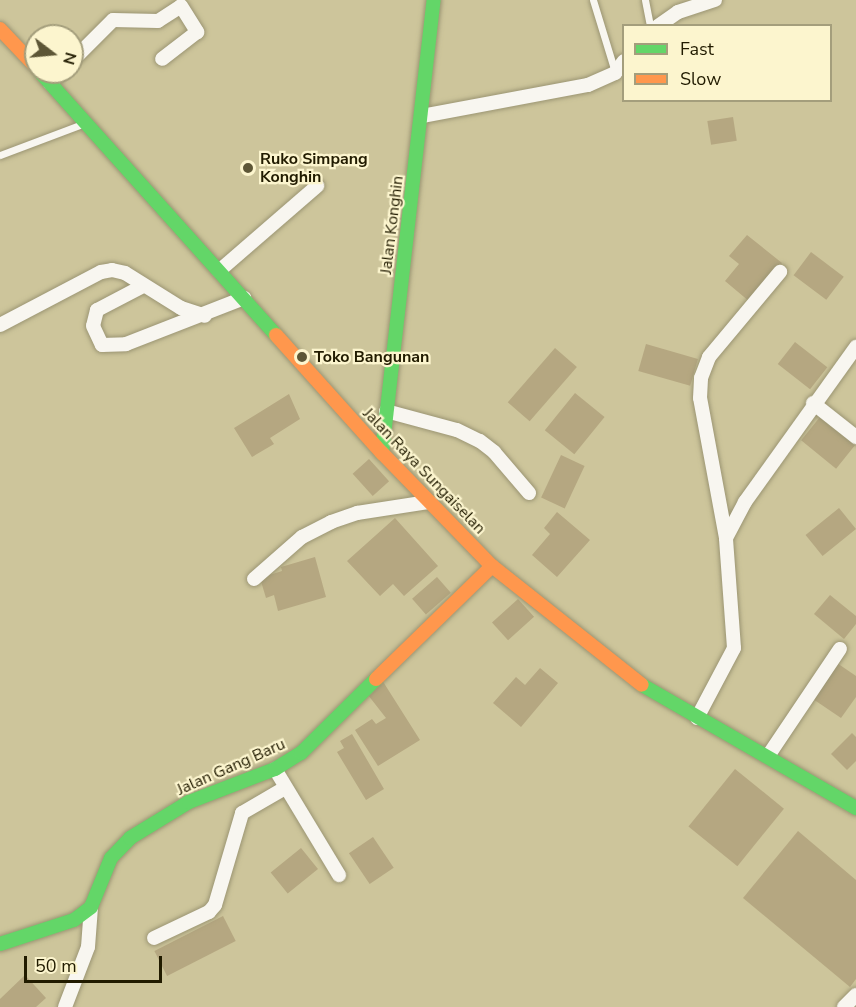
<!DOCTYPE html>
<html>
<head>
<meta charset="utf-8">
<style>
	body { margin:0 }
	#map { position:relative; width:856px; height:1007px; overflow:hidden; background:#cdc59b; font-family:"Nunito Sans",sans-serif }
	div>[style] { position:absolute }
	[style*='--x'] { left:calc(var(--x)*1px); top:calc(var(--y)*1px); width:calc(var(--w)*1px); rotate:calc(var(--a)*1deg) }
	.building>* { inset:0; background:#b5a781; transform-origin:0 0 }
	.roads { filter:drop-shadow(0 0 2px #9b9573) drop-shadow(0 0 2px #9b9573) }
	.lane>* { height:7px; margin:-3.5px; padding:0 3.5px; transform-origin:3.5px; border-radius:3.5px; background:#f8f6f0 }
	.street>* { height:14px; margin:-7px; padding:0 7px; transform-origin:7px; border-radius:7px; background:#f8f6f0 }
	.fast>* { height:14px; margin:-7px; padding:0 7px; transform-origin:7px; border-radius:7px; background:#63d668 }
	.slow>* { height:14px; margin:-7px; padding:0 7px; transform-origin:7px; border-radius:7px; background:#ff974d }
	.dots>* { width:16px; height:16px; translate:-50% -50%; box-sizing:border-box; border:3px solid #fcf5ce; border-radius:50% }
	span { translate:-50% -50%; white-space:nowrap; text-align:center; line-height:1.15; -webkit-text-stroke:4.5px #fcf5ce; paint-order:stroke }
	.poi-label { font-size:16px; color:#211b00; font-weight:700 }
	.left { translate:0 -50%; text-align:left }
	.street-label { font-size:16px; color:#211b00 }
	.legend { position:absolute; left:622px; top:24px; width:210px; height:78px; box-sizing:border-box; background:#fcf5ce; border:2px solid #a49e7c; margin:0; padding:8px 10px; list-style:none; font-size:18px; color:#211b00 }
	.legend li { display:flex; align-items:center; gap:12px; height:30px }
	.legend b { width:30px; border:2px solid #a49e7c }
	.north { position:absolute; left:24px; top:24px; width:60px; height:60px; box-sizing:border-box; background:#fcf5ce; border:2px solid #a49e7c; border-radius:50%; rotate:106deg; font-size:16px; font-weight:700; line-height:24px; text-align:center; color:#211b00 }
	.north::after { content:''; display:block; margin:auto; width:21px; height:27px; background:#5d5636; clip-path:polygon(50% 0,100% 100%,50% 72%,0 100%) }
	.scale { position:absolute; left:24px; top:956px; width:138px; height:27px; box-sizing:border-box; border:3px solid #211b00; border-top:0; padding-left:8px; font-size:18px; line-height:21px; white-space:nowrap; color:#211b00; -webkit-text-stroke:4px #fcf5ce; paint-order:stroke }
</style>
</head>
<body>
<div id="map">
	<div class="building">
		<i style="left:733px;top:117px;width:24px;height:26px;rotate:81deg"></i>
		<i style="clip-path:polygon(747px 235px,782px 263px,750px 302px,725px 281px,739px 264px,729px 256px)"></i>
		<i style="left:811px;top:252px;width:41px;height:29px;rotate:37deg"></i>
		<i style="left:795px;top:342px;width:41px;height:28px;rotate:38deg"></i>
		<i style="left:646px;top:344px;width:54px;height:28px;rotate:16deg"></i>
		<i style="left:555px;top:348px;width:29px;height:72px;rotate:41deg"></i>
		<i style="left:575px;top:393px;width:38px;height:48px;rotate:39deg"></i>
		<i style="clip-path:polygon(289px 394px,300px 419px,270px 438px,274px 444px,252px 457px,234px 428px)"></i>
		<i style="left:820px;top:417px;width:45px;height:30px;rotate:39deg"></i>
		<i style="left:561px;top:455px;width:26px;height:47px;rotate:25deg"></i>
		<i style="left:369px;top:459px;width:30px;height:22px;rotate:48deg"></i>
		<i style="left:839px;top:508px;width:27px;height:43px;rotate:51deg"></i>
		<i style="clip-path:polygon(557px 512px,590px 540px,557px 577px,532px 555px,550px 534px,544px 528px)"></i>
		<i style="clip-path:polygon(395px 518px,438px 566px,404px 596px,393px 584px,380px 596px,347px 561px)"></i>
		<i style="clip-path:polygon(315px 557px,326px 597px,278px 611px,274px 595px,266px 598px,260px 578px,282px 571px,281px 567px)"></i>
		<i style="left:437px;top:577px;width:21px;height:33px;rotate:49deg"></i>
		<i style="clip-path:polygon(830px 595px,856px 616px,856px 624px,844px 639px,814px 614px)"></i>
		<i style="left:518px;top:599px;width:24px;height:35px;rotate:48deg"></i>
		<i style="clip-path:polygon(834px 661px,856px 676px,856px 697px,841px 718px,810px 697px)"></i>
		<i style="clip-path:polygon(540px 668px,558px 683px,521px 727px,493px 703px,516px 677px,525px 685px)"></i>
		<i style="clip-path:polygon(382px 680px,420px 740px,378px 766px,355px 730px,372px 719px,376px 724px,386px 718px,368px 695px)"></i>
		<i style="clip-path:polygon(852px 733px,856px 737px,856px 761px,847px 770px,831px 754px)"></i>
		<i style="clip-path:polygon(352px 734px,384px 789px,366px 800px,337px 752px,344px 748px,340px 741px)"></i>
		<i style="left:735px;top:769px;width:63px;height:74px;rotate:39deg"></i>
		<i style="clip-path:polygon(798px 831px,856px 880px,856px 979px,850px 987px,743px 898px)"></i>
		<i style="left:373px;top:837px;width:37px;height:29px;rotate:56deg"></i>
		<i style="left:301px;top:848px;width:27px;height:39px;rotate:51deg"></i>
		<i style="left:223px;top:916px;width:28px;height:77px;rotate:63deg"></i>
		<i style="clip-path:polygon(25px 975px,46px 998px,36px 1007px,0 1007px,0 999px)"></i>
	</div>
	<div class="roads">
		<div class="lane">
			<i style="--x:593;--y:0;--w:75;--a:73"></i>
			<i style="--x:645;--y:0;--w:26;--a:79"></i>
			<i style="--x:0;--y:155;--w:88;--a:-20.7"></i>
		</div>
		<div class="street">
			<i style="--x:658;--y:26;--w:24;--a:-35"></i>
			<i style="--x:678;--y:12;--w:39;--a:-18"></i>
			<i style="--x:72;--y:61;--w:58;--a:-45"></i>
			<i style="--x:113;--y:20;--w:45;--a:1.3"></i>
			<i style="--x:158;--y:21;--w:27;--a:-33"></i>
			<i style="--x:181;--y:6;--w:31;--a:58"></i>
			<i style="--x:197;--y:32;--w:44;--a:142.4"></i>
			<i style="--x:50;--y:83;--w:16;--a:-45"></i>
			<i style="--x:422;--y:116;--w:169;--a:-10.6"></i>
			<i style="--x:588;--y:85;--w:30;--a:-24"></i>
			<i style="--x:615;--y:73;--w:15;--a:-53"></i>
			<i style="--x:219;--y:271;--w:130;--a:-40.9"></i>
			<i style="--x:143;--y:286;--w:52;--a:152.4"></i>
			<i style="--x:97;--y:310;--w:16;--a:104"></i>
			<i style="--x:93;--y:326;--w:21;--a:65"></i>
			<i style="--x:102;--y:345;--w:24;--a:-2"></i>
			<i style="--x:126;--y:344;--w:127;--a:-21.3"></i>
			<i style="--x:0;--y:325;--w:114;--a:-27.7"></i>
			<i style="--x:101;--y:272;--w:11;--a:-10"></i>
			<i style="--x:112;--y:270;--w:13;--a:13"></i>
			<i style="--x:125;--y:273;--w:66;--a:32"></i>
			<i style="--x:181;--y:308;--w:25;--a:18"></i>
			<i style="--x:813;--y:403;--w:55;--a:38.3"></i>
			<i style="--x:386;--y:411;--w:73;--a:15"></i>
			<i style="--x:457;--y:430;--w:25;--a:26"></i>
			<i style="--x:480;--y:441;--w:18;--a:38"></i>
			<i style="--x:494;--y:452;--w:54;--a:49.5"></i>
			<i style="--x:726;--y:538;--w:142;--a:-100.5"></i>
			<i style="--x:700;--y:398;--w:20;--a:-87"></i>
			<i style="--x:701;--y:378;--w:22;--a:-69"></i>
			<i style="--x:709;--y:357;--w:111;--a:-50.1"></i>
			<i style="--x:254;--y:579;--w:64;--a:-41.2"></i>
			<i style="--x:302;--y:537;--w:33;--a:-27"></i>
			<i style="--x:331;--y:522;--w:28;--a:-19"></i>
			<i style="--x:357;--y:513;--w:72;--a:-8.8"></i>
			<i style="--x:697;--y:718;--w:79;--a:-62.1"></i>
			<i style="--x:734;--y:648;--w:110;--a:-94.2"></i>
			<i style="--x:726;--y:538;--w:41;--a:-62.2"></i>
			<i style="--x:745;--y:502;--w:191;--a:-54.4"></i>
			<i style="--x:768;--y:756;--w:129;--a:-56.1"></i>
			<i style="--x:275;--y:769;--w:124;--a:58.9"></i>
			<i style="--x:154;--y:938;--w:61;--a:-25.3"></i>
			<i style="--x:209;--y:912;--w:9;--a:-49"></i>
			<i style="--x:215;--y:905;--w:96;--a:-73.6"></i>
			<i style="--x:242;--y:813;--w:50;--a:-30.2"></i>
			<i style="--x:65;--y:1007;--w:64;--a:-69"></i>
			<i style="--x:88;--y:947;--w:40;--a:-85.7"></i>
			<i style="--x:844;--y:1007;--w:17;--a:-45"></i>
		</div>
		<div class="fast">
			<i style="--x:40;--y:72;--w:353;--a:48.1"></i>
			<i style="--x:382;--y:453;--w:456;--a:-83.5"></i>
			<i style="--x:642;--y:685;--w:247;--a:29.9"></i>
			<i style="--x:0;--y:944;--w:78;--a:-18"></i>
			<i style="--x:74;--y:920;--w:21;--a:-37"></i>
			<i style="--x:91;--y:907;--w:53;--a:-67.8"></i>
			<i style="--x:111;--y:858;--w:28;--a:-46"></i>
			<i style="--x:130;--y:838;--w:69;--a:-31.4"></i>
			<i style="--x:189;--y:802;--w:92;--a:-21"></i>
			<i style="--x:275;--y:769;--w:31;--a:-32"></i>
			<i style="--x:301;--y:753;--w:105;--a:-44.6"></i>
		</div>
		<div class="slow">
			<i style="--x:0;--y:29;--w:52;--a:46.5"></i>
			<i style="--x:276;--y:335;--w:159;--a:48.1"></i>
			<i style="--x:382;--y:453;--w:158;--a:45.8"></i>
			<i style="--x:492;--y:566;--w:191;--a:38.4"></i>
			<i style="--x:376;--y:679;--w:162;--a:-44.2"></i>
		</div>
	</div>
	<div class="dots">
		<i style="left:248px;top:168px;background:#5d5636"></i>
		<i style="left:302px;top:357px;background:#5d5636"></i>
	</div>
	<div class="poi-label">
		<span class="left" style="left:260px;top:168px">Ruko Simpang<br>Konghin</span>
		<span class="left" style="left:314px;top:357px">Toko Bangunan</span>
	</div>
	<div class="street-label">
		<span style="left:392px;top:225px;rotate:-83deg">Jalan Konghin</span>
		<span style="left:424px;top:471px;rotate:46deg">Jalan Raya Sungaiselan</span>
		<span style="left:231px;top:767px;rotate:-24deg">Jalan Gang Baru</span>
	</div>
	<ul class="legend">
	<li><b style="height:8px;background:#63d668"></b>Fast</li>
	<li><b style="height:8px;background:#ff974d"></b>Slow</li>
	</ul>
	<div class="north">N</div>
	<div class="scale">50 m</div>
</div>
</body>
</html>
